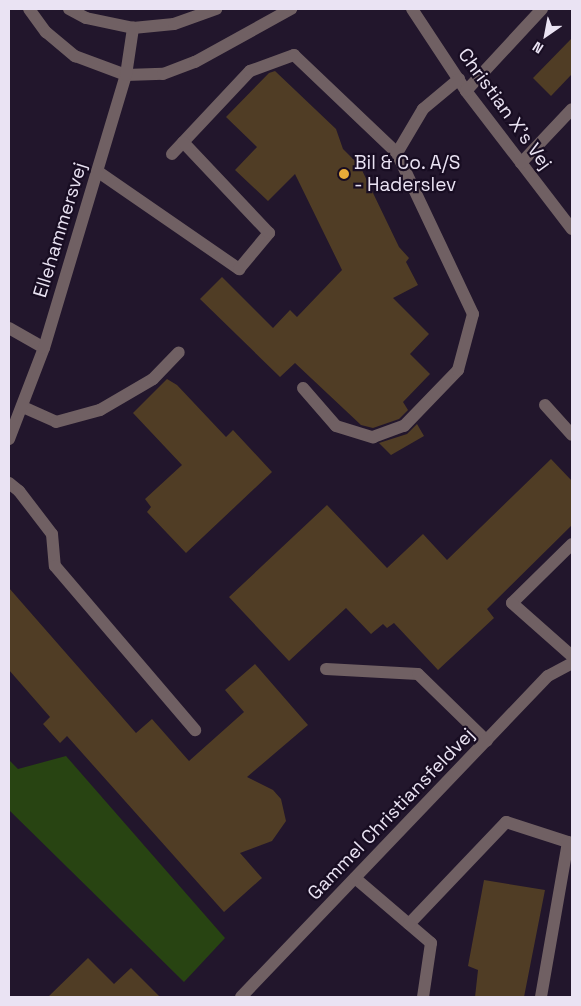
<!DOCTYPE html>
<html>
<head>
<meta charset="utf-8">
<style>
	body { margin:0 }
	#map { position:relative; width:581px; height:1006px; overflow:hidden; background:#22162c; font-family:"Space Grotesk",sans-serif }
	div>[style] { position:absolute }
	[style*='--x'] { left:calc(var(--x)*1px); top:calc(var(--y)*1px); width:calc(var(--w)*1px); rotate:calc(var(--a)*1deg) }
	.green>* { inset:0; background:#284412 }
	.building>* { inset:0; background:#503d25 }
	.minor>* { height:12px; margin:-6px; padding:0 6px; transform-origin:6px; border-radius:6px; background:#706063 }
	.dots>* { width:14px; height:14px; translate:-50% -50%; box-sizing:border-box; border:2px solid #180d22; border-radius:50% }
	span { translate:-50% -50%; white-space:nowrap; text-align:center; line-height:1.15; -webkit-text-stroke:4.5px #180d22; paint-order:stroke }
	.street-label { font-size:19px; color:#eae3f3 }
	.poi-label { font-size:19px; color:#eae3f3 }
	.left { translate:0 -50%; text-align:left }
	.frame { position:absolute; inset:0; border:10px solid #eae3f3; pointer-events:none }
	.north { position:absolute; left:521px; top:10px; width:50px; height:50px; -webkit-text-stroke:4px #180d22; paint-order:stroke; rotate:213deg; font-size:14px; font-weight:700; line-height:20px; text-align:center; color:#eae3f3 }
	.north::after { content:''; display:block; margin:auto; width:18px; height:22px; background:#eae3f3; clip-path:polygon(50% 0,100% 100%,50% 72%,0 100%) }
</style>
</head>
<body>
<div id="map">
	<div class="green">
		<i style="clip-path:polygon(66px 756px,225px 938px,184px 982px,9px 810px,9px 760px,18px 769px)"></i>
	</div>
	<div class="building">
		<i style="clip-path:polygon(572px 38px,572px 74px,551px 96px,533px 78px)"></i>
		<i style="clip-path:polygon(275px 71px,336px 129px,343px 149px,360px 166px,399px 247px,409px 258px,406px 262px,418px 285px,393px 298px,429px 334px,410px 354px,430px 374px,403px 402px,408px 410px,399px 419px,373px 428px,361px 425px,295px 363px,280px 377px,200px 299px,222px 277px,273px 328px,290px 310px,297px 317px,342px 270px,295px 174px,268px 201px,235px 170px,257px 147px,226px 117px,269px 73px)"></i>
		<i style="clip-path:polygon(167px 379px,177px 385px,226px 437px,233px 430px,272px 472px,186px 553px,147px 512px,151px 507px,145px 499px,182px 465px,133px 413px)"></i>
		<i style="clip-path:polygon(417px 424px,424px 436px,391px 455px,379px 443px,407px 434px)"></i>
		<i style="clip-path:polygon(551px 459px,572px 481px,572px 525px,487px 609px,494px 618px,438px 670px,394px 623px,387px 628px,383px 624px,371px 634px,346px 608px,289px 661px,229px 597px,327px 505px,387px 568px,423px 534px,447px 560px)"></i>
		<i style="clip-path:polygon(9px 588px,136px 733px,152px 719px,189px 761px,244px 712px,225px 690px,255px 664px,308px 725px,247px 777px,273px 790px,281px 799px,286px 821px,272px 841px,240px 853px,262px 878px,224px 912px,67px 736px,60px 743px,43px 724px,50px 717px,9px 670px)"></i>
		<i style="clip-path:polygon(484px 880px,545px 890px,524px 997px,475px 997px,478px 970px,468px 966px)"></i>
		<i style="clip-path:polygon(88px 958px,114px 984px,131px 968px,160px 997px,48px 997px)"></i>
	</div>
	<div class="minor">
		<i style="--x:29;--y:9;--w:29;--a:54"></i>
		<i style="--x:46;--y:32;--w:38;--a:40"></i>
		<i style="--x:75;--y:56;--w:54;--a:20.4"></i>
		<i style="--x:126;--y:75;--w:37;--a:-2"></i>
		<i style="--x:163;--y:74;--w:34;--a:-21"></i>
		<i style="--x:195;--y:62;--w:110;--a:-28.9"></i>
		<i style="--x:69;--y:9;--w:19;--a:28"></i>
		<i style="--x:86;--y:18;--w:48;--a:12"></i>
		<i style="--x:133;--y:28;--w:41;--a:-5.6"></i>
		<i style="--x:174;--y:24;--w:45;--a:-19.7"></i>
		<i style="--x:412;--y:9;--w:98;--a:56.6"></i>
		<i style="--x:466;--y:91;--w:174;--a:52.5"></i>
		<i style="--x:466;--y:91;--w:112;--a:-47.2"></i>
		<i style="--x:172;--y:154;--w:114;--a:-46.8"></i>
		<i style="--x:250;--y:71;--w:47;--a:-20"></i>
		<i style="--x:294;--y:55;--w:142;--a:43.6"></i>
		<i style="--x:521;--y:163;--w:74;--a:-46.6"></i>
		<i style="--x:97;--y:171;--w:173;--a:34.6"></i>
		<i style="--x:239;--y:269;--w:47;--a:-50.2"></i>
		<i style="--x:269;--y:233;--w:125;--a:-133.4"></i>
		<i style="--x:9;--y:328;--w:40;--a:29.7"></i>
		<i style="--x:303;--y:388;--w:50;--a:49"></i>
		<i style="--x:336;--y:426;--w:39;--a:17"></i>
		<i style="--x:373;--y:437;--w:33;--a:-20"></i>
		<i style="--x:404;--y:426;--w:78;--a:-46"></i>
		<i style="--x:458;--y:370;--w:58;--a:-75"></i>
		<i style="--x:473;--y:314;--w:178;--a:-115.3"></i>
		<i style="--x:397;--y:153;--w:51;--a:-59.4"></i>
		<i style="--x:423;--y:109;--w:47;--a:-39.8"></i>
		<i style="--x:545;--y:405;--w:40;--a:48"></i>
		<i style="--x:23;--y:407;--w:36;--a:24"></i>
		<i style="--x:56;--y:422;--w:46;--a:-15.3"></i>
		<i style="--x:100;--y:410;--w:61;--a:-30.3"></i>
		<i style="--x:153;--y:379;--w:37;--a:-46"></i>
		<i style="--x:9;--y:439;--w:97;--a:-69"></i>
		<i style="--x:44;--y:348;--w:285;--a:-73.3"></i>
		<i style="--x:126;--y:75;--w:48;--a:-81.5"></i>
		<i style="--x:9;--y:483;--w:13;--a:39"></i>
		<i style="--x:19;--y:491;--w:54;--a:52.5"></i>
		<i style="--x:52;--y:534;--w:32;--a:85"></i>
		<i style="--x:55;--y:566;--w:216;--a:49.5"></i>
		<i style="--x:572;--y:544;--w:84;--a:135.5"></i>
		<i style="--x:512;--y:603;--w:80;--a:41.5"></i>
		<i style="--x:326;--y:669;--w:92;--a:3.1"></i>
		<i style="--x:418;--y:674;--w:96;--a:44.2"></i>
		<i style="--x:355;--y:878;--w:100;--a:40.5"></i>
		<i style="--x:431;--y:943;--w:55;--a:98.4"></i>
		<i style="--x:409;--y:924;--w:141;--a:-46.4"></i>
		<i style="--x:506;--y:822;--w:65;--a:17.9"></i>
		<i style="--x:568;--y:842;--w:157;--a:99.9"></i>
		<i style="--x:241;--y:997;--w:444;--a:-46.3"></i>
		<i style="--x:548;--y:676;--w:27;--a:-28"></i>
	</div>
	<div class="dots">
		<i style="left:344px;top:174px;background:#e9ab38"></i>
	</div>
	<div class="street-label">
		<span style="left:505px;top:109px;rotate:54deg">Christian X's Vej</span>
		<span style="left:60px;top:230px;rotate:-73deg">Ellehammersvej</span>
		<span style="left:391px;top:814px;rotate:-46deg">Gammel Christiansfeldvej</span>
	</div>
	<div class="poi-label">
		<span class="left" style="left:354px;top:174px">Bil &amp; Co. A/S<br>- Haderslev</span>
	</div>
	<div class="frame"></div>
	<div class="north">N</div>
</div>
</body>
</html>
